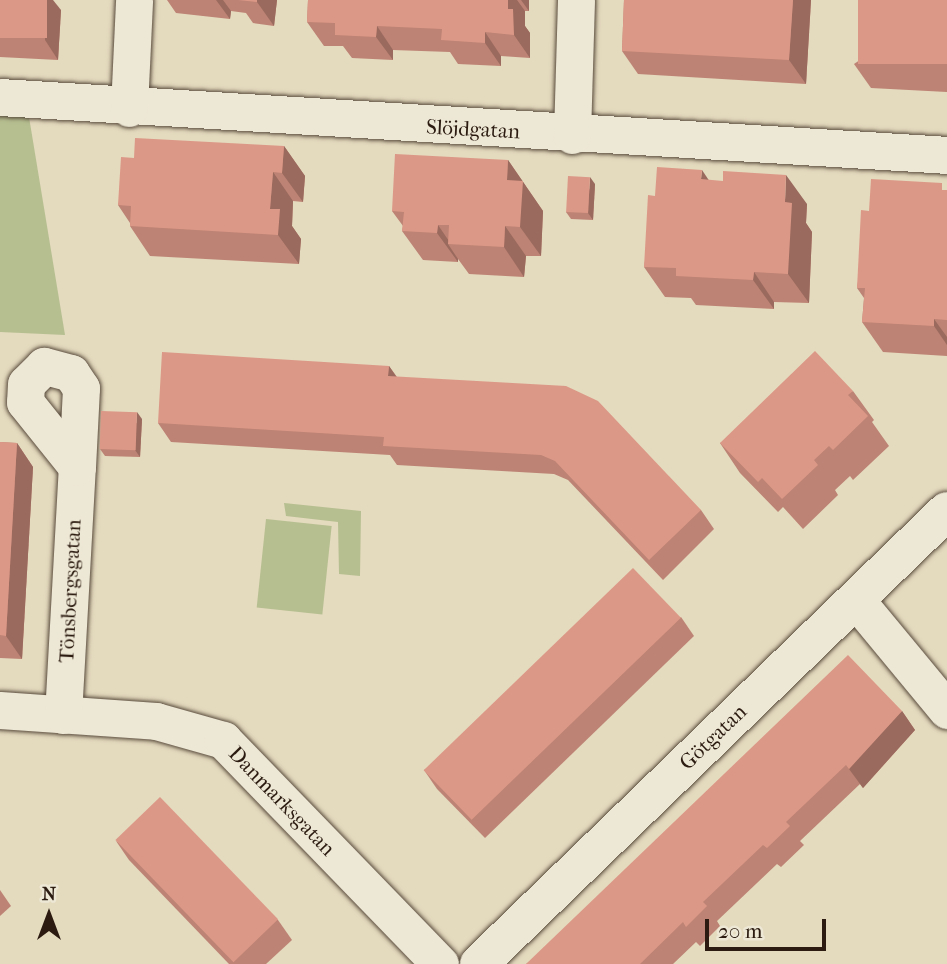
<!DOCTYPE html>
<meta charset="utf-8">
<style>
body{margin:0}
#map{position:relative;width:947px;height:964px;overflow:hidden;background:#e4dabe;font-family:"IM FELL French Canon",serif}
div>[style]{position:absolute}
.green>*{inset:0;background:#b6bf90;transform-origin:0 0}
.roads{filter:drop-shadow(0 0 2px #594b3c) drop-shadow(0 0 2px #594b3c)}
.street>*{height:37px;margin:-18.5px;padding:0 18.5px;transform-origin:18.5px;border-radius:18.5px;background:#ede7d5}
.secondary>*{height:38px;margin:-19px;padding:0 19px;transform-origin:19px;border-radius:19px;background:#ede7d5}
.wall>*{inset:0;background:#bd8374}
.shaded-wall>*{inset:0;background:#9a6a5e}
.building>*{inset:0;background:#dc9887;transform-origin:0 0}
span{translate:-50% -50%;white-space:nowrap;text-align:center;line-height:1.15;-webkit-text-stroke:6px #ede7d5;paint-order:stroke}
.street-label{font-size:21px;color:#2b1b10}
.north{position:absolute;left:14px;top:880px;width:70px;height:70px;-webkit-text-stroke:5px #ede7d5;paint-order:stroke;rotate:0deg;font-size:19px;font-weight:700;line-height:28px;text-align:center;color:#2b1b10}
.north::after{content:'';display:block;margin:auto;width:24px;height:32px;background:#2b1b10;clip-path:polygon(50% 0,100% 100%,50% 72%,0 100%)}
.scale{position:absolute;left:705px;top:919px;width:121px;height:32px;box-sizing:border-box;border:4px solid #2b1b10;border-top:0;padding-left:9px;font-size:21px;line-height:24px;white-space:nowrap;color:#2b1b10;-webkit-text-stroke:5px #ede7d5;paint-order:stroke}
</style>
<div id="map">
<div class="green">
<div style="clip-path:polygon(0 115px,29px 117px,65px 335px,0 332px)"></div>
<div style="clip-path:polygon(284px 503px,361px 511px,360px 576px,339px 574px,338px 522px,286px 516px)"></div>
<div style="left:266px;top:519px;width:66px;height:89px;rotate:6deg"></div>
</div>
<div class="roads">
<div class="street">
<div style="left:0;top:97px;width:949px;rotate:3.5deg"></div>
<div style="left:129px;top:108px;width:108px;rotate:-87.3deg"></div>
<div style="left:572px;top:135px;width:135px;rotate:-88.3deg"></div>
<div style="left:856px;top:600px;width:143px;rotate:50.4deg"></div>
<div style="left:0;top:710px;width:156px;rotate:4deg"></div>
<div style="left:156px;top:721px;width:70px;rotate:15.8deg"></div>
<div style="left:223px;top:740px;width:312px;rotate:45.9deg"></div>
<div style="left:63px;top:715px;width:248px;rotate:-86.8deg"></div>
<div style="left:77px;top:467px;width:79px;rotate:-87.1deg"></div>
<div style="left:81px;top:388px;width:18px;rotate:-124deg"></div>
<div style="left:71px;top:373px;width:28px;rotate:-165deg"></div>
<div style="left:44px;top:366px;width:25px;rotate:135deg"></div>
<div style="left:26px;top:384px;width:18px;rotate:93deg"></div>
<div style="left:25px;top:402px;width:83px;rotate:51.3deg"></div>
</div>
<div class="secondary">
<div style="left:479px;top:964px;width:651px;rotate:-44.07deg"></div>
</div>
</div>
<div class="wall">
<div style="clip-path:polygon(0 0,61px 10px,58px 60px,0 57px)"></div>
<div style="clip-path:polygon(167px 0,277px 0,274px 26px,253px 23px,246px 13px,231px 11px,230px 19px,176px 13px)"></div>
<div style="clip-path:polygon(308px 0,529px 0,529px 11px,525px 11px,525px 26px,530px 33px,530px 58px,501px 56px,501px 66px,458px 64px,450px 52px,393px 50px,393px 60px,352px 58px,343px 46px,324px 46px,307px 22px)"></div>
<div style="clip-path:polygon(624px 0,811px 0,806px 84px,638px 74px,622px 51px)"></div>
<div style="clip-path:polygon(947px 0,947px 92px,871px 88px,854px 64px)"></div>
<div style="clip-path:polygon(284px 146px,305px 176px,303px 202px,293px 201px,292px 226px,301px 239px,299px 264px,150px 256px,130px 226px,130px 223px,118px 205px,134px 158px)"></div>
<div style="clip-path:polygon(508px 160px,543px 211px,541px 256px,526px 256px,524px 277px,469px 274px,458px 259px,458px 262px,423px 260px,402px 231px,403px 226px,392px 211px)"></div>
<div style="clip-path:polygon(709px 180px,807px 204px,806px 223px,812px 232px,809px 303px,774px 302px,774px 309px,696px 305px,691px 298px,665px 297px,644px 267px,655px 196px)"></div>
<div style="clip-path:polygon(595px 184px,593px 220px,571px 219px,566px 212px)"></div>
<div style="clip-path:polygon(947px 190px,947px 356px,883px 352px,862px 322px,864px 298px,857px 288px,869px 211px)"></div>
<div style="clip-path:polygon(389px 366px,397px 377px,701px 510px,714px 529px,663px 580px,568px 480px,554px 474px,397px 465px,390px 455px,171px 442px,158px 423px)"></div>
<div style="clip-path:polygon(853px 391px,874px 420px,872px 422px,889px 446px,853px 480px,850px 476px,835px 490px,838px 495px,803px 529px,783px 507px,778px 512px,740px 473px,720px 443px)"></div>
<div style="clip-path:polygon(142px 419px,140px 457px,105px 456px,100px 449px)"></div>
<div style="clip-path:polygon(0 442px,17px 443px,33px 467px,22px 659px,0 658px)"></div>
<div style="clip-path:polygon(681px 617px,694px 636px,485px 838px,437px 789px,424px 770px)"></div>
<div style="clip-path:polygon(902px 711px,915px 730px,863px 788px,860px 784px,800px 841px,804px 845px,781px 867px,777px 864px,717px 921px,720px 926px,700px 946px,696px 942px,673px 964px,526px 964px)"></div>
<div style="clip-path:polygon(116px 841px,278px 920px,292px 940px,266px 964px,229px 964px,129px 860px)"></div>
<div style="clip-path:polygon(0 890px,11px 906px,0 916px)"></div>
</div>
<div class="shaded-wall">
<div style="clip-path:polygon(45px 0,53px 0,61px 10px,58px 60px,45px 40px)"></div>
<div style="clip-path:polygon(216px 0,223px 0,231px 11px,230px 19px)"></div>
<div style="clip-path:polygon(257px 0,277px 0,274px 26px,257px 2px)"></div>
<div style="clip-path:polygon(508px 0,517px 0,525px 11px,525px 26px,530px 33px,530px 58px,514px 35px,508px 9px)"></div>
<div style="clip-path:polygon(521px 0,529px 0,529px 11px)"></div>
<div style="clip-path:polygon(793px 0,811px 0,806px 84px,789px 60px)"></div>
<div style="clip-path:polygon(377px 26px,393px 50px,393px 60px,376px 37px)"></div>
<div style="clip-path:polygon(485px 32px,501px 56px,501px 66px,485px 43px)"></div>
<div style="clip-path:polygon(284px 146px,305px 176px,303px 202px,282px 173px)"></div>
<div style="clip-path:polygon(508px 160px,543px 211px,541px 256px,520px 227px,507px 180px)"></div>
<div style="clip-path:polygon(702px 170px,722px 200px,701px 179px)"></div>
<div style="clip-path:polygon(273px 172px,293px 201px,292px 226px,301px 239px,299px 264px,278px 235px,270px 209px)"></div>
<div style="clip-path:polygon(786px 175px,807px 204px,806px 223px,812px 232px,809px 303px,788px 274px,785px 202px)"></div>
<div style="clip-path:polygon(590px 177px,595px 184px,593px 220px,588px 213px)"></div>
<div style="clip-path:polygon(438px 225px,451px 244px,448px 244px,458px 259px,458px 262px,437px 233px)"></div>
<div style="clip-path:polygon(505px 226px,526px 256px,524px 277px,504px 247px)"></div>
<div style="clip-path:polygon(754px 272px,774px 302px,774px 309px,753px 280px)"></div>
<div style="clip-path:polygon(934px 319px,947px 337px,947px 345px,934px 326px)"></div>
<div style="clip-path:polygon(389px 366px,402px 385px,388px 376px)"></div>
<div style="clip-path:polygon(137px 412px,142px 419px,140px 457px,135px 450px)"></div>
<div style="clip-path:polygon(17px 443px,33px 467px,22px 659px,6px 636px)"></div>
<div style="clip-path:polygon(902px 711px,915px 730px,863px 788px,849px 769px)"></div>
</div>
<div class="building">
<div style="left:0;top:0;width:47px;height:38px"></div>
<div style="clip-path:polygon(238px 0,257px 0,257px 2px)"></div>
<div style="clip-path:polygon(308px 0,508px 0,508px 9px,513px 9px,514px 35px,485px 32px,485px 43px,441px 40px,442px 29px,377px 26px,376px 37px,335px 35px,335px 23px,307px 22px)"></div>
<div style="clip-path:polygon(624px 0,793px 0,789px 60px,622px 51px)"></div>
<div style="left:858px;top:0;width:89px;height:64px"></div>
<div style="clip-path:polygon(135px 138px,284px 146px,282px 173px,273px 172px,270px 209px,280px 209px,278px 235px,130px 226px,131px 206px,118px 205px,121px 157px,134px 158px)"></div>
<div style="clip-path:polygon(395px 154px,508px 160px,507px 180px,523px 181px,520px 227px,505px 226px,504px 247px,448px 244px,449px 225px,438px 225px,437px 233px,402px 231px,404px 212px,392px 211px)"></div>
<div style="clip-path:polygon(657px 167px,702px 170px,701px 179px,723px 181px,723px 171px,786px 175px,785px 202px,792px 203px,788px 274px,754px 272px,753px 280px,676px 276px,676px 268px,644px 267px,648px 195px,655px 196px)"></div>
<div style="left:568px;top:176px;width:22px;height:36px;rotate:3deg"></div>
<div style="clip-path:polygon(871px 179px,942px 183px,942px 190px,947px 190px,947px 320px,934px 319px,934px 326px,862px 322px,865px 288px,857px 288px,861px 210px,869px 211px)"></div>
<div style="clip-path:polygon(815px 351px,853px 391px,848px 395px,868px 416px,833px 450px,829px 446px,814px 460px,818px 465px,782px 499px,762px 478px,758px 482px,720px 443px)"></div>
<div style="clip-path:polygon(162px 352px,389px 366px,388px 376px,566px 386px,598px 401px,701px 510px,649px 560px,555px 461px,541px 455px,383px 446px,384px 437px,158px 423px)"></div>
<div style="left:101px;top:411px;width:36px;height:38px;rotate:2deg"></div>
<div style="clip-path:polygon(0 442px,17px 443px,6px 636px,0 635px)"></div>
<div style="left:633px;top:568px;width:69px;height:291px;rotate:46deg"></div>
<div style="clip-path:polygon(848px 655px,902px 711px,849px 769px,846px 765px,786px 822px,790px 826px,767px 848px,763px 845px,703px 902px,707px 906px,686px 927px,683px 922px,640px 964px,526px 964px)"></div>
<div style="left:160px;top:797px;width:170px;height:62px;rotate:46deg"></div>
</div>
<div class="street-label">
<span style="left:473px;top:129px;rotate:3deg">Slöjdgatan</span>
<span style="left:70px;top:591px;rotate:-87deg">Tönsbergsgatan</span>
<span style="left:713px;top:737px;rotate:-44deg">Götgatan</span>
<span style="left:282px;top:801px;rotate:46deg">Danmarksgatan</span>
</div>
<div class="north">N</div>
<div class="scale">20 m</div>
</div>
